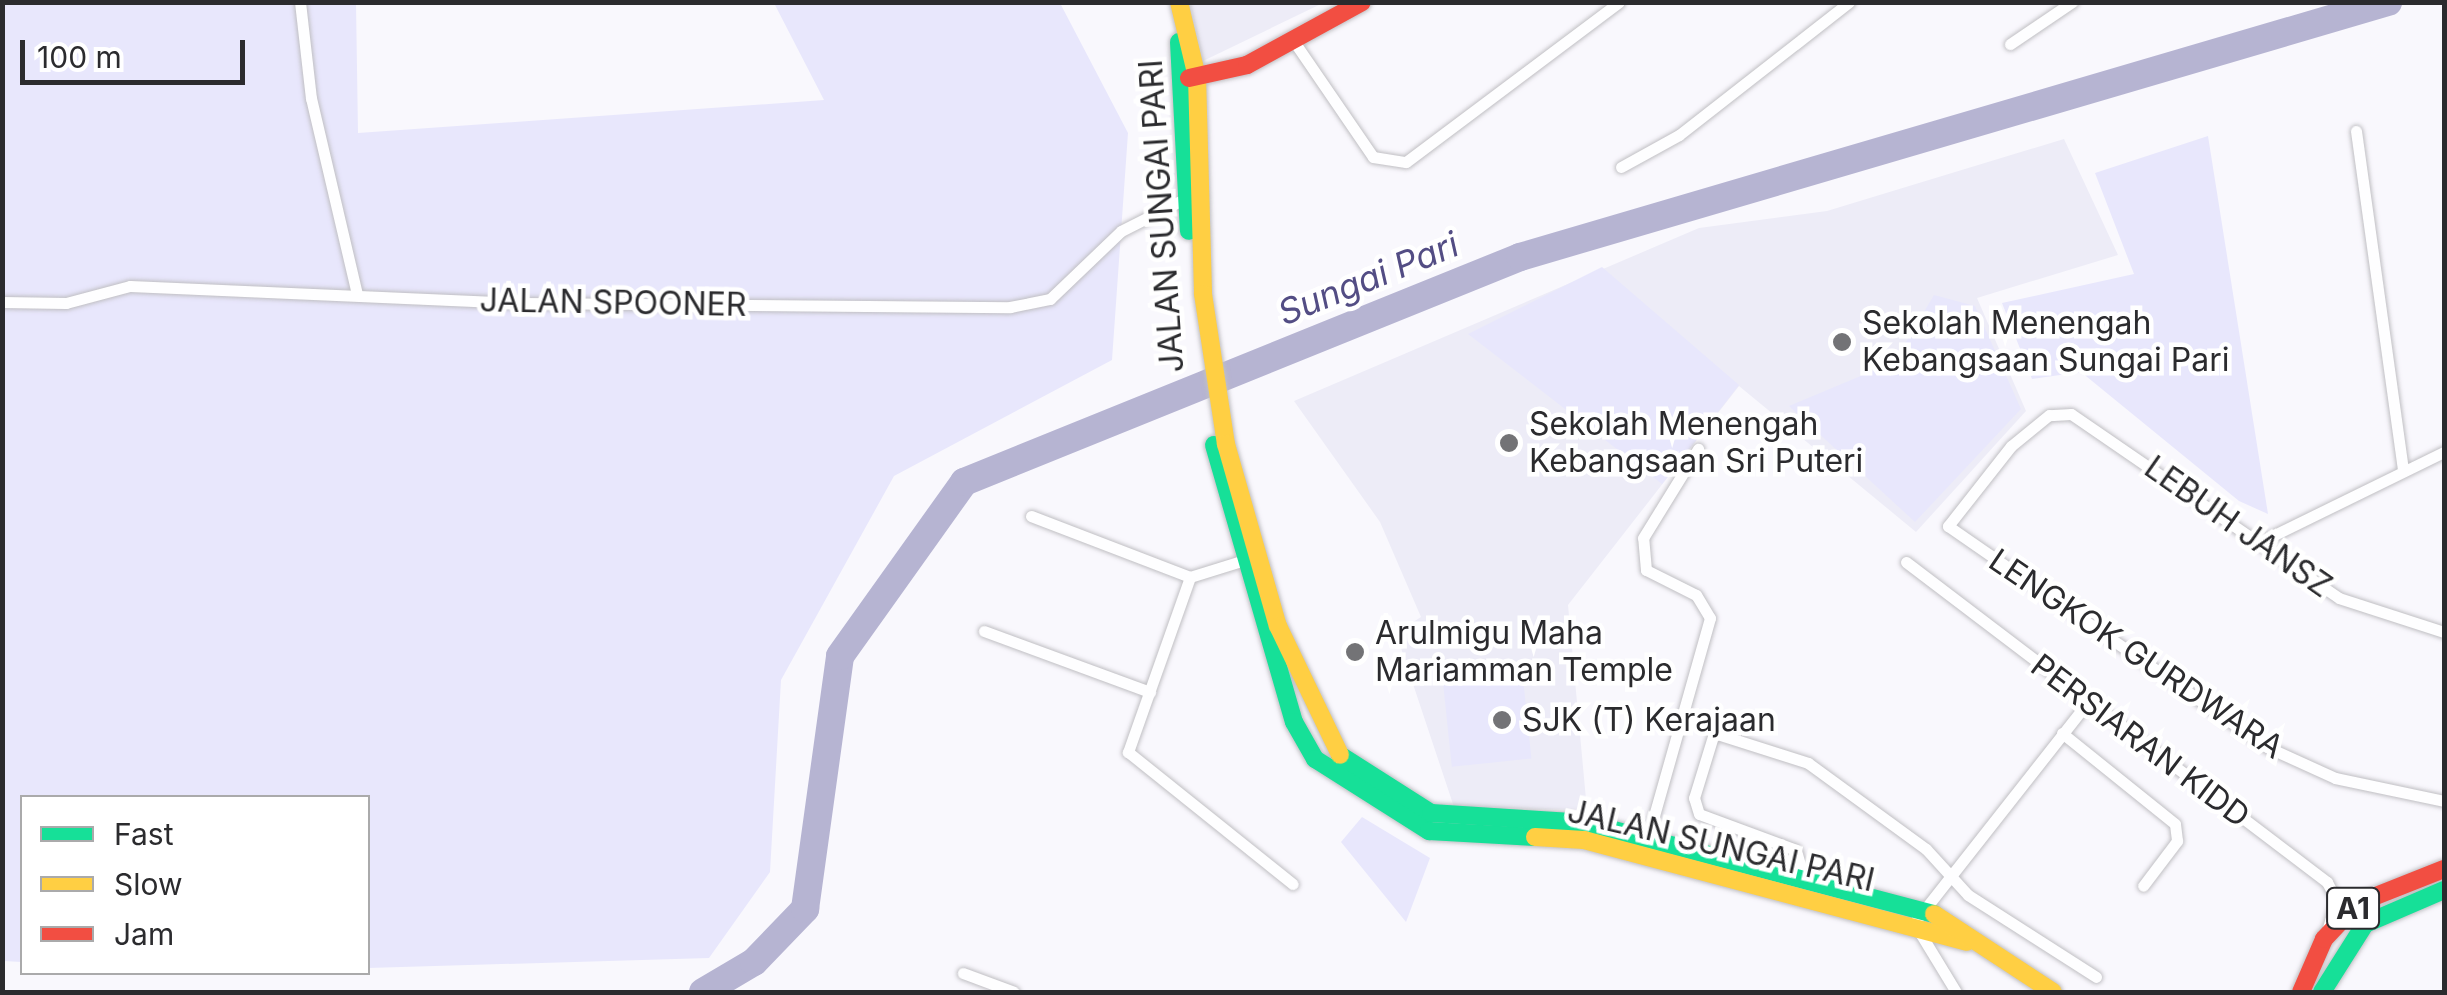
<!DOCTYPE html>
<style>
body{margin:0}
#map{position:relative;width:2447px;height:995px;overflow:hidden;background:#f9f8fd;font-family:Inter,sans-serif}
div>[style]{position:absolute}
.built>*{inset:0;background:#edecf7}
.green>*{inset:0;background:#e8e7fc;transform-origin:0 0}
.river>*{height:28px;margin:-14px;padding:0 14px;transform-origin:14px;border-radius:14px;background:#b6b4d2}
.roads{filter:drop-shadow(0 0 2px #c0bfc3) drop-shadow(0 0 2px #c0bfc3)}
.street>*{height:11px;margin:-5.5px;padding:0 5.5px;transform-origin:5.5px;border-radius:5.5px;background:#fefeff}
.fast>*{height:18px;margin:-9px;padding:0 9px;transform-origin:9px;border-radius:9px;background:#16e098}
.slow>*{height:18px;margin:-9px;padding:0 9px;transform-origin:9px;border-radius:9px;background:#ffcf43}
.jam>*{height:18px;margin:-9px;padding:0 9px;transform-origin:9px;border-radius:9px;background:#f24e42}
.dots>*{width:28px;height:28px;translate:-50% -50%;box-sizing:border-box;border:5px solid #fff;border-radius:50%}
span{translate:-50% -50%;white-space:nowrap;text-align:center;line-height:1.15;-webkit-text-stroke:9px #fff;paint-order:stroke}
.shield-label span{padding:2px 8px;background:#fff;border:2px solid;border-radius:8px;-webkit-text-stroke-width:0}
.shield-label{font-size:30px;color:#2b2b2e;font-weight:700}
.street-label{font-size:32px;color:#2b2b2e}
.poi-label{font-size:32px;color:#2b2b2e}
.left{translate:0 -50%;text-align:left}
.water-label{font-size:35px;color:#534d84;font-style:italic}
.frame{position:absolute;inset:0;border:5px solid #2b2b2e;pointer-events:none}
.legend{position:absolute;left:20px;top:795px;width:350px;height:180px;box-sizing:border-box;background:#fff;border:2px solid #aaaaab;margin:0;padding:12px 18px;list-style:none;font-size:30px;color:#2b2b2e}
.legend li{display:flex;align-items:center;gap:20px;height:50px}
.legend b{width:50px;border:2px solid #aaaaab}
.scale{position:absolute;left:20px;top:40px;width:225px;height:45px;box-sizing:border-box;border:5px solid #2b2b2e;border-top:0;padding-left:12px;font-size:30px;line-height:35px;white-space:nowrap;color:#2b2b2e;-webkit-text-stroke:8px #fff;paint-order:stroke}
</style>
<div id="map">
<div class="built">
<div style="clip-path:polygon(1190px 2px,1323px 2px,1323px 3px,1203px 61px)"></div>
<div style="clip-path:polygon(2064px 139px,2118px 255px,1977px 298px,2026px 411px,1916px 532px,1739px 386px,1568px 605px,1587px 810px,1454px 807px,1396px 633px,1421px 617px,1380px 522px,1294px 401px,1699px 228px,1827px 211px)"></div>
</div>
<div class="green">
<div style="clip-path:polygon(3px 3px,356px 3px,358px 133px,824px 100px,774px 3px,1060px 3px,1128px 133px,1112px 360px,894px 476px,781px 680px,770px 872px,709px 958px,368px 968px,368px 798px,22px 798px,22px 962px,3px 961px)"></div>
<div style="clip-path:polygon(2208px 136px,2268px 514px,2239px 501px,2081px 372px,2032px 379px,2002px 303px,2134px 274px,2095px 173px)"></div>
<div style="clip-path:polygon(1602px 267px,1739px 385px,1662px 484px,1468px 334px)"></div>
<div style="clip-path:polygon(1934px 295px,1975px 306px,2021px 409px,1915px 522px,1789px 406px,1894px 362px)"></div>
<div style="left:1522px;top:669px;width:90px;height:80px;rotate:84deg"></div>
<div style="clip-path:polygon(1362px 817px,1430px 858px,1406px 922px,1341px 842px)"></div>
</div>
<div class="river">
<div style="left:703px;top:992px;width:59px;rotate:-30.5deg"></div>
<div style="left:754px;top:962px;width:74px;rotate:-46.1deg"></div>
<div style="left:805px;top:909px;width:255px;rotate:-82.1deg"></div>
<div style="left:840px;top:656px;width:214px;rotate:-54.5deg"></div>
<div style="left:964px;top:482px;width:600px;rotate:-22.03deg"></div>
<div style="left:1520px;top:257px;width:905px;rotate:-16.37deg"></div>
</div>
<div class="roads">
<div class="street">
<div style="left:300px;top:2px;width:97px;rotate:83.5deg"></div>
<div style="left:311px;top:98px;width:201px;rotate:76.8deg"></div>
<div style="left:1295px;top:43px;width:138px;rotate:55.6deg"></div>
<div style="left:1373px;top:157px;width:33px;rotate:9deg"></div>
<div style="left:1406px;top:162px;width:266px;rotate:-36.9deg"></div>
<div style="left:2010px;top:44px;width:75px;rotate:-34.1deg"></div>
<div style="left:2356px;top:131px;width:343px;rotate:82.1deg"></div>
<div style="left:1621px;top:167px;width:66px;rotate:-28.9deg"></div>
<div style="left:1679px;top:135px;width:216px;rotate:-38deg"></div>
<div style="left:2px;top:302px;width:64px;rotate:0.9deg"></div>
<div style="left:66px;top:303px;width:66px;rotate:-14.9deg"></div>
<div style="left:130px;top:286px;width:392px;rotate:2.5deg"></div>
<div style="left:522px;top:303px;width:488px;rotate:0.5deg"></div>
<div style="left:1010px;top:307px;width:41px;rotate:-11.3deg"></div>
<div style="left:1050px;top:299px;width:98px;rotate:-43.8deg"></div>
<div style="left:1121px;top:231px;width:75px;rotate:-26.9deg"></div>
<div style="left:1031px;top:516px;width:170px;rotate:21deg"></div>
<div style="left:2260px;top:542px;width:205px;rotate:-26.1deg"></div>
<div style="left:1251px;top:558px;width:64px;rotate:162.7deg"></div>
<div style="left:1190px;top:577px;width:186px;rotate:109.5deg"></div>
<div style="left:1128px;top:752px;width:211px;rotate:38.7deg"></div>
<div style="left:1906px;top:562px;width:529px;rotate:37.24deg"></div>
<div style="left:2327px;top:882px;width:20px;rotate:63deg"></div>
<div style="left:2336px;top:900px;width:32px;rotate:106deg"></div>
<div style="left:984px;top:631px;width:177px;rotate:20.2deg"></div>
<div style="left:2444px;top:632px;width:110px;rotate:-162.1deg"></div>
<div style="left:2339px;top:598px;width:325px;rotate:-145.5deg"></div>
<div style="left:2071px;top:414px;width:22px;rotate:177deg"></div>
<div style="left:2049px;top:415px;width:49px;rotate:140.8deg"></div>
<div style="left:2011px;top:446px;width:102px;rotate:128.2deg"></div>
<div style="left:1948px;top:526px;width:388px;rotate:34.7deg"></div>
<div style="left:2267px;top:747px;width:75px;rotate:24.5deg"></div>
<div style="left:2335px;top:778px;width:111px;rotate:11.9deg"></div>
<div style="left:2062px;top:733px;width:145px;rotate:38.8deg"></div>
<div style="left:2175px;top:824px;width:17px;rotate:83deg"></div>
<div style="left:2177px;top:841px;width:56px;rotate:127.1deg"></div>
<div style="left:1646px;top:844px;width:235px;rotate:-74.2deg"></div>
<div style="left:1710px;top:618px;width:27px;rotate:-121deg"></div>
<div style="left:1696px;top:595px;width:56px;rotate:-153.4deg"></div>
<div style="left:1646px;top:570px;width:32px;rotate:-95deg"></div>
<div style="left:1643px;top:538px;width:105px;rotate:-58.3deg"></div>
<div style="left:1803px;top:875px;width:26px;rotate:-106deg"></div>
<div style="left:1796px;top:850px;width:103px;rotate:-159.6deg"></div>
<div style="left:1699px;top:814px;width:17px;rotate:-107deg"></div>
<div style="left:1694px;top:798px;width:68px;rotate:-72.9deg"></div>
<div style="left:1714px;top:733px;width:99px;rotate:17.7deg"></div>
<div style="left:1808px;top:763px;width:146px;rotate:36.1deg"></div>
<div style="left:1926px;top:849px;width:62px;rotate:47.6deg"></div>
<div style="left:1968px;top:895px;width:152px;rotate:32.6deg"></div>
<div style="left:963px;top:973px;width:54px;rotate:20.4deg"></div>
<div style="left:1956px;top:992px;width:81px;rotate:-121.3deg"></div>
<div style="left:1914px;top:923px;width:281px;rotate:-51.8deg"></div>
</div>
<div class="fast">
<div style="left:1179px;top:42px;width:189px;rotate:87deg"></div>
<div style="left:1214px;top:445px;width:288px;rotate:73.9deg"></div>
<div style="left:1294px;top:722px;width:43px;rotate:60.4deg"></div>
<div style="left:1315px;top:759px;width:135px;rotate:32.3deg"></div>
<div style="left:1429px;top:831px;width:106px;rotate:3.2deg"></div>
<div style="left:1340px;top:755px;width:108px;rotate:32.5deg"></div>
<div style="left:1431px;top:813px;width:156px;rotate:3.7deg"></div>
<div style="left:1587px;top:823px;width:359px;rotate:14.7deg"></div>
<div style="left:2322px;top:992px;width:80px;rotate:-57.7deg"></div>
<div style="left:2365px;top:924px;width:86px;rotate:-23.3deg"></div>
</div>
<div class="slow">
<div style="left:1179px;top:2px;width:77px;rotate:76.5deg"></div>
<div style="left:1197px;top:77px;width:217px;rotate:88.4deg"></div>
<div style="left:1203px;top:294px;width:152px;rotate:81.3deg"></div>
<div style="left:1226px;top:444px;width:189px;rotate:74.1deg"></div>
<div style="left:1278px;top:626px;width:143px;rotate:64.3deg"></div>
<div style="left:1535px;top:837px;width:49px;rotate:3.5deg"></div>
<div style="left:1584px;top:840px;width:396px;rotate:14.9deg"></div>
<div style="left:1934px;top:914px;width:142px;rotate:33.2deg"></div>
</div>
<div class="jam">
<div style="left:1189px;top:78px;width:59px;rotate:-12.6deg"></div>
<div style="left:1247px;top:65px;width:131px;rotate:-28.7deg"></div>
<div style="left:2301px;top:992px;width:58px;rotate:-66.5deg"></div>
<div style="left:2324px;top:939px;width:50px;rotate:-46.6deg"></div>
<div style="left:2358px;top:903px;width:92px;rotate:-21.6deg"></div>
</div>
</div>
<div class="dots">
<div style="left:1842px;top:342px;background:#737376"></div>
<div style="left:1509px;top:443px;background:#737376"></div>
<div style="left:1355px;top:652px;background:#737376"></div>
<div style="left:1502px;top:720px;background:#737376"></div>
</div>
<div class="shield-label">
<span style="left:2353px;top:908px">A1</span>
</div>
<div class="street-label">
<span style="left:1162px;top:216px;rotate:-94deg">JALAN SUNGAI PARI</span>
<span style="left:613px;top:303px;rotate:1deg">JALAN SPOONER</span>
<span style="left:2238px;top:527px;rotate:35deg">LEBUH JANSZ</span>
<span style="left:2136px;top:654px;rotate:34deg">LENGKOK GURDWARA</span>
<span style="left:2140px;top:741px;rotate:37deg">PERSIARAN KIDD</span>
<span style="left:1721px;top:846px;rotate:13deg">JALAN SUNGAI PARI</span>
</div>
<div class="poi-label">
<span class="left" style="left:1862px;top:342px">Sekolah Menengah<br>Kebangsaan Sungai Pari</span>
<span class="left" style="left:1529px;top:443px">Sekolah Menengah<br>Kebangsaan Sri Puteri</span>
<span class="left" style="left:1375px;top:652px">Arulmigu Maha<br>Mariamman Temple</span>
<span class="left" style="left:1522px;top:720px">SJK (T) Kerajaan</span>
</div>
<div class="water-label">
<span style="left:1368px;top:278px;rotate:-22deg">Sungai Pari</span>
</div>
<div class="frame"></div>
<ul class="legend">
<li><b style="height:12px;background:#16e098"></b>Fast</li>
<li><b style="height:12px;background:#ffcf43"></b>Slow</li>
<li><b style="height:12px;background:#f24e42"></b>Jam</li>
</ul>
<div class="scale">100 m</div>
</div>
